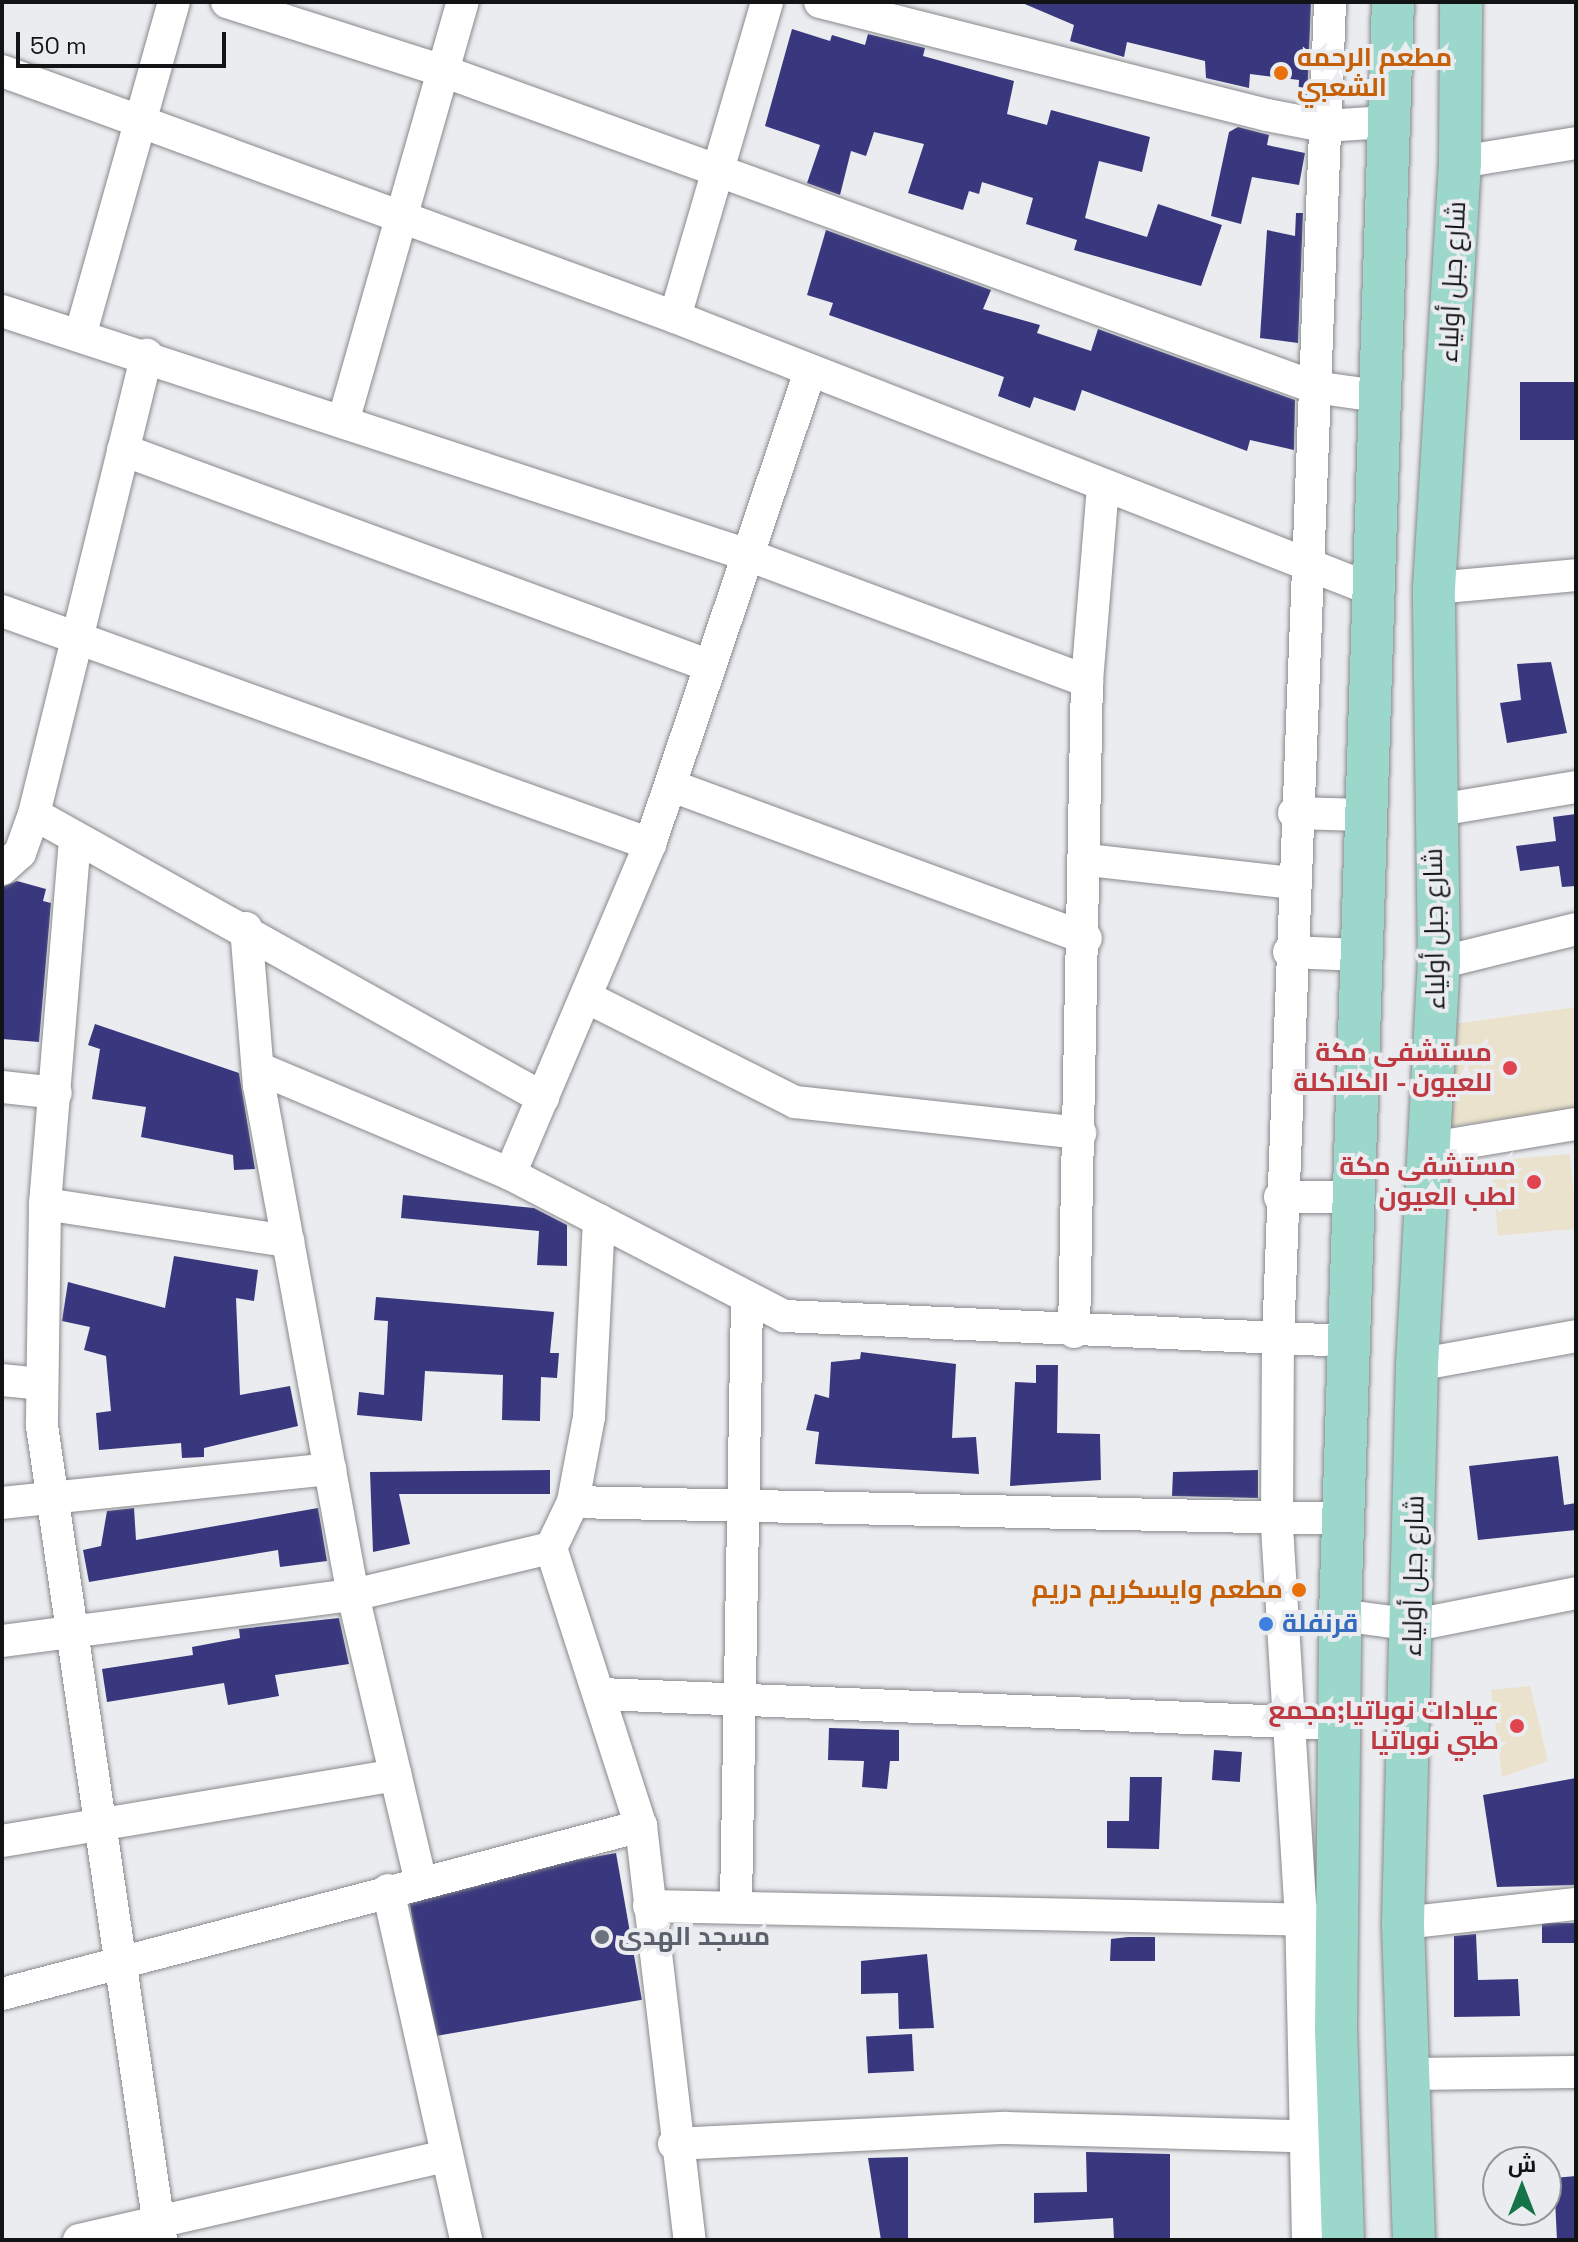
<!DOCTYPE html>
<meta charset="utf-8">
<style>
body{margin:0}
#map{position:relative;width:1578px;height:2242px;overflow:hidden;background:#eaecef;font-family:"Space Grotesk",Cairo,sans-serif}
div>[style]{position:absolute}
.medical>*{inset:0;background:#eae2cc;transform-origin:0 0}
.building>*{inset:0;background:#39387e;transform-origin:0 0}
.roads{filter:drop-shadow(0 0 2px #88898c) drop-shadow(0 0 2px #88898c)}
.minor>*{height:32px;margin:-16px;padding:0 16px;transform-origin:16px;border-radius:16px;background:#fff}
.major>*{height:42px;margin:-21px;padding:0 21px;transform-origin:21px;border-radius:21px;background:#9cd7cb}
.dots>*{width:22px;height:22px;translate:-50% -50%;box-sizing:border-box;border:4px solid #eaecef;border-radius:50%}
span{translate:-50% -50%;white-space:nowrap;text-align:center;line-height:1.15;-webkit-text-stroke:8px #eaecef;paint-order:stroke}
.food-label{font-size:26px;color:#c56008;font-weight:700}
.left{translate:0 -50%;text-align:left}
.right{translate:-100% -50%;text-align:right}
.street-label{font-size:26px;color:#121314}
.health-label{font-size:26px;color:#be3a42;font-weight:700}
.shop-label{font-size:26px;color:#366cbe;font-weight:700}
.worship-label{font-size:26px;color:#5b616d;font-weight:700}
.frame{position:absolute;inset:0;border:4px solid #121314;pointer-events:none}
.north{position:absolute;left:1482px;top:2146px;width:80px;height:80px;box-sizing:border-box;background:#eaecef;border:2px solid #949597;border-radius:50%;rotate:0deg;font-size:22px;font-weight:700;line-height:32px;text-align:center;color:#121314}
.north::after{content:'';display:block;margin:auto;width:28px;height:36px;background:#157348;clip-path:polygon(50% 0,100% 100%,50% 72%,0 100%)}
.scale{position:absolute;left:16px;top:32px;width:210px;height:36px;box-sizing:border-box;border:4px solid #121314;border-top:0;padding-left:10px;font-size:24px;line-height:28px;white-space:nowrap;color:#121314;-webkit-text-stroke:6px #eaecef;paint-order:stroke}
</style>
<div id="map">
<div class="medical">
<div style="clip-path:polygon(1576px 1007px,1576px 1110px,1441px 1127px,1446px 1025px)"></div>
<div style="left:1570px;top:1154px;width:75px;height:79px;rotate:85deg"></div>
<div style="clip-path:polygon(1530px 1686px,1548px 1761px,1502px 1777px,1491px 1690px)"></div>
</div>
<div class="building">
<div style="clip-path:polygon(1020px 2px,1311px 2px,1307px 102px,1298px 100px,1299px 80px,1250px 74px,1249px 88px,1206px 78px,1205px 61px,1127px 42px,1124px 57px,1070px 41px,1074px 25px)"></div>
<div style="clip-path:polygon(792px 29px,830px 41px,832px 35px,865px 45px,868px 34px,925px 48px,923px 56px,1014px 81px,1007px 114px,1047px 125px,1051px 110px,1150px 137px,1142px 172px,1099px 161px,1085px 218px,1147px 237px,1158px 204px,1222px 225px,1201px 286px,1074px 250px,1077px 240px,1026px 224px,1033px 198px,982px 182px,979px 194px,969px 191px,963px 210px,908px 193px,924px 144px,874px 132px,866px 156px,851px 151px,840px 195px,807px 183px,820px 145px,765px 126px)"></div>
<div style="clip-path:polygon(1238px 127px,1269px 135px,1267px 145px,1305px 153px,1299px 185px,1252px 177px,1241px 224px,1211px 216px,1229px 132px)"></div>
<div style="clip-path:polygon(1296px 213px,1303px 213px,1298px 343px,1260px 338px,1267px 230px,1295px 236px)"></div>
<div style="clip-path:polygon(826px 230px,991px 290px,983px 309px,1040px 325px,1037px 333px,1091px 351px,1098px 329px,1295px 400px,1294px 450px,1250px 440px,1247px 451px,1082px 390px,1075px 411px,1034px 397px,1030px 408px,998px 396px,1004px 377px,829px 315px,833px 303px,807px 295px)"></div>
<div style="left:1576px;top:382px;width:58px;height:56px;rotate:90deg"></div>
<div style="clip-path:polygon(1551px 662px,1567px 733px,1507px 743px,1500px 703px,1521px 700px,1517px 664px)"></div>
<div style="clip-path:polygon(1576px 814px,1576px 886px,1562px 887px,1559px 866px,1520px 871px,1516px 846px,1556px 841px,1553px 817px)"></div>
<div style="clip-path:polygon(17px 881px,46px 889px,43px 901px,51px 903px,39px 1042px,2px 1039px,2px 887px)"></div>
<div style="clip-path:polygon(95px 1024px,239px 1073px,255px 1169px,234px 1170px,233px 1155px,141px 1137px,146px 1107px,92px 1099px,100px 1049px,88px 1045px)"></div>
<div style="clip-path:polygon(403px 1195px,534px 1208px,567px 1225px,567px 1266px,537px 1265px,539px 1231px,401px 1218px)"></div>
<div style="clip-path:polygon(174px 1256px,258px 1270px,254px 1301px,236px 1298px,240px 1395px,290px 1386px,298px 1426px,204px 1448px,204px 1457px,182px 1458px,181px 1443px,99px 1450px,96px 1413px,111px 1411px,106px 1356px,84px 1350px,90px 1327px,62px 1321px,68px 1282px,165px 1308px)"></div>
<div style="clip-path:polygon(376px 1297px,554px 1312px,550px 1353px,559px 1353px,557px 1378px,541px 1377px,540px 1421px,502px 1420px,503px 1375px,425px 1371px,422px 1421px,357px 1415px,359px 1392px,384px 1395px,388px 1321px,374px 1320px)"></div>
<div style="clip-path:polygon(861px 1352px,956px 1364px,952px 1438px,976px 1437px,979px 1474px,815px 1464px,819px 1432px,806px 1430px,815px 1394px,829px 1398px,831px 1362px,860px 1359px)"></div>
<div style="clip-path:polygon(1036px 1365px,1058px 1365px,1057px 1433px,1100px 1434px,1101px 1480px,1010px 1486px,1015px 1382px,1036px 1383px)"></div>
<div style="clip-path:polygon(1558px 1456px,1564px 1505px,1576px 1503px,1576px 1530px,1478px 1540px,1469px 1466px)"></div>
<div style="clip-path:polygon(550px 1470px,550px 1494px,399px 1494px,410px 1544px,373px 1552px,370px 1472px)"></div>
<div style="clip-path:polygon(1258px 1470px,1258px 1498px,1172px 1496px,1173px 1472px)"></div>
<div style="clip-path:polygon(134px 1508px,136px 1540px,318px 1508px,327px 1561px,280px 1567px,278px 1550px,89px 1582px,83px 1550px,101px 1546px,107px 1511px)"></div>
<div style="clip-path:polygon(339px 1618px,349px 1664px,275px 1675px,279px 1696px,228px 1705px,224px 1683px,107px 1702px,102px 1669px,193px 1655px,192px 1647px,240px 1638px,239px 1629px)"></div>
<div style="clip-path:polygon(829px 1728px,899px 1730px,899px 1761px,890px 1761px,887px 1789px,862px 1787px,864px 1761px,828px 1760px)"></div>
<div style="left:1214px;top:1750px;width:28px;height:30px;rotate:4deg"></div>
<div style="clip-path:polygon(1130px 1777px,1162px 1777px,1159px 1849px,1107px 1848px,1107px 1821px,1129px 1821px)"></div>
<div style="clip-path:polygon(1576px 1778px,1576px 1885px,1497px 1887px,1483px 1795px)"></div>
<div style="left:616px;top:1853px;width:149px;height:212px;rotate:80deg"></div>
<div style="left:1576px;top:1923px;width:20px;height:34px;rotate:90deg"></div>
<div style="clip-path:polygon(1476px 1934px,1478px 1980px,1518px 1979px,1520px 2016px,1454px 2017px,1454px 1936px)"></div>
<div style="clip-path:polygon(1128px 1937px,1155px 1937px,1155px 1961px,1110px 1961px,1111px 1939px)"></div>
<div style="clip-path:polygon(927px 1954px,934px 2028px,899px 2029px,898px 1993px,861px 1994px,861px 1961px)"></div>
<div style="left:912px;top:2034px;width:37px;height:46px;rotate:87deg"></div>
<div style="clip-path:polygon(1086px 2152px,1170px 2154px,1170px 2240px,1114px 2240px,1113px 2218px,1034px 2223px,1034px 2193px,1087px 2192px)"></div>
<div style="clip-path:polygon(908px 2157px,908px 2240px,881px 2240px,868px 2158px)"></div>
<div style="clip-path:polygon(1576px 2176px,1576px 2240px,1557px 2240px,1554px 2178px)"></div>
</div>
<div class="roads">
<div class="minor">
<div style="left:227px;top:2px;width:227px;rotate:17.7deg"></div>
<div style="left:443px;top:71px;width:927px;rotate:19.94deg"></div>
<div style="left:1314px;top:387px;width:65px;rotate:8deg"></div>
<div style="left:820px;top:2px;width:461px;rotate:14.2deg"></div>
<div style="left:1267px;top:115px;width:58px;rotate:10.9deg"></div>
<div style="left:1324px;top:126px;width:63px;rotate:-3.6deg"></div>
<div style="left:2px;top:71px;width:717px;rotate:20.08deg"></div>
<div style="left:675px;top:317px;width:749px;rotate:21.36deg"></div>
<div style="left:1460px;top:162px;width:118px;rotate:-9.3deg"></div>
<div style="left:2px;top:311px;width:785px;rotate:18.11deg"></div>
<div style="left:748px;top:555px;width:362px;rotate:20.4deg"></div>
<div style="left:675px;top:317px;width:328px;rotate:-73.7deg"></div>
<div style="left:80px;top:336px;width:347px;rotate:-74.3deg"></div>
<div style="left:343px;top:422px;width:437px;rotate:-74.1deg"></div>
<div style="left:123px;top:450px;width:625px;rotate:20.2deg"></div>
<div style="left:1434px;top:588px;width:143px;rotate:-5.2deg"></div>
<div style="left:2px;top:611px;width:689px;rotate:19.78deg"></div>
<div style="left:672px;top:786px;width:441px;rotate:20.2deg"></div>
<div style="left:1433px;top:811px;width:145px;rotate:-9.5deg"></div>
<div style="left:1294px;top:813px;width:69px;rotate:1.7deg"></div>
<div style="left:34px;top:814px;width:583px;rotate:29.16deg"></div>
<div style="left:75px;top:839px;width:366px;rotate:94.7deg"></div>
<div style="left:45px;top:1204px;width:222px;rotate:90.8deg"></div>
<div style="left:42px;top:1426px;width:823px;rotate:81.68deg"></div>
<div style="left:1087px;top:860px;width:205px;rotate:6.4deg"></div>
<div style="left:2px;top:869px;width:24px;rotate:-42deg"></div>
<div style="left:20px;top:853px;width:41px;rotate:-70.3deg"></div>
<div style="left:34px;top:814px;width:473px;rotate:-76.2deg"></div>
<div style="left:246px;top:928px;width:158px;rotate:85.3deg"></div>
<div style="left:259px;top:1085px;width:159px;rotate:79.5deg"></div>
<div style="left:288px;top:1241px;width:360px;rotate:79.6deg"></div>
<div style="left:353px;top:1595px;width:295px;rotate:76.7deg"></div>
<div style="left:1289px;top:952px;width:72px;rotate:2.4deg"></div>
<div style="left:1439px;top:963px;width:141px;rotate:-13.9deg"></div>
<div style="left:586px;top:997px;width:234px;rotate:26.7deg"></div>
<div style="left:795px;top:1102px;width:287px;rotate:6.2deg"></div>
<div style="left:258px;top:1068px;width:273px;rotate:22.8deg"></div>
<div style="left:510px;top:1174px;width:309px;rotate:27.4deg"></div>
<div style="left:784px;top:1316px;width:565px;rotate:2.54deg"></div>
<div style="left:2px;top:1087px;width:54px;rotate:6.3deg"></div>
<div style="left:1432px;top:1148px;width:146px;rotate:-9.5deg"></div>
<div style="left:510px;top:1174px;width:358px;rotate:-67deg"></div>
<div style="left:650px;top:844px;width:499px;rotate:-71.3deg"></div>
<div style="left:1280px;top:1197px;width:74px"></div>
<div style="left:45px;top:1204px;width:246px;rotate:8.7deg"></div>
<div style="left:599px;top:1220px;width:197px;rotate:92.9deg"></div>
<div style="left:589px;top:1417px;width:86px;rotate:100.7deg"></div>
<div style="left:573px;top:1502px;width:51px;rotate:115.6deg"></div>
<div style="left:551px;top:1548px;width:292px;rotate:72.1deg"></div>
<div style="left:641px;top:1826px;width:417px;rotate:83.3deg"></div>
<div style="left:1074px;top:1332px;width:651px;rotate:-88.86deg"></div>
<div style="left:1087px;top:681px;width:196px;rotate:-85.3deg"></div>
<div style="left:1417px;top:1365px;width:162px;rotate:-10.3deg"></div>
<div style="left:2px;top:1380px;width:40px;rotate:5.7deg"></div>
<div style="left:573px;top:1502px;width:770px;rotate:1.26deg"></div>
<div style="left:2px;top:1503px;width:330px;rotate:-5.9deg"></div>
<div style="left:1340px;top:1615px;width:76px;rotate:7.6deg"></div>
<div style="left:1415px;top:1625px;width:164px;rotate:-11.2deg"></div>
<div style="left:2px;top:1641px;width:354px;rotate:-7.5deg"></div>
<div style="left:353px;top:1595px;width:204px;rotate:-13.4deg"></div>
<div style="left:601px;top:1694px;width:739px;rotate:2.33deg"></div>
<div style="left:2px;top:1841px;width:399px;rotate:-9.5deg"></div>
<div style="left:388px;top:1890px;width:359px;rotate:77.4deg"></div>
<div style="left:736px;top:1902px;width:601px;rotate:-88.95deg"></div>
<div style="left:649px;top:1906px;width:672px;rotate:1.19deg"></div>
<div style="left:1403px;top:1923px;width:174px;rotate:-6.3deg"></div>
<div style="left:2px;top:1994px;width:661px;rotate:-14.73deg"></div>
<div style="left:1408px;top:2074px;width:168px;rotate:-0.7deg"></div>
<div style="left:674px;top:2144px;width:332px;rotate:-2.8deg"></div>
<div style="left:1006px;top:2128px;width:320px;rotate:1.6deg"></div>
<div style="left:79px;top:2240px;width:377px;rotate:-12.9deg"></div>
<div style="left:1308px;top:2240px;width:321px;rotate:-91.2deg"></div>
<div style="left:1301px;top:1919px;width:398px;rotate:-93.5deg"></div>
<div style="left:1277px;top:1522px;width:183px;rotate:-89.7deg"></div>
<div style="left:1278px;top:1339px;width:1338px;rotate:-87.77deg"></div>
</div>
<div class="major">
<div style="left:1343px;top:2240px;width:213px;rotate:-91.9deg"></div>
<div style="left:1336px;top:2027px;width:412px;rotate:-89.4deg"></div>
<div style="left:1340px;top:1615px;width:1614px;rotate:-88.12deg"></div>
<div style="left:1414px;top:2240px;width:317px;rotate:-92deg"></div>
<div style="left:1403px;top:1923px;width:558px;rotate:-88.56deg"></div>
<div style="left:1417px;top:1365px;width:403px;rotate:-86.9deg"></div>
<div style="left:1439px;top:963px;width:375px;rotate:-90.8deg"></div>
<div style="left:1434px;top:588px;width:427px;rotate:-86.5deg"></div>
<div style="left:1460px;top:162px;width:160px;rotate:-89.6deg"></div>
</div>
</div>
<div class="dots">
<div style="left:1281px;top:73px;background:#e8710a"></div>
<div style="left:1510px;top:1068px;background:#e0444e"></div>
<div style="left:1534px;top:1182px;background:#e0444e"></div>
<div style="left:1299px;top:1590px;background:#e8710a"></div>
<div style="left:1266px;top:1624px;background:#3f7fe0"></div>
<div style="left:1517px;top:1726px;background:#e0444e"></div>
<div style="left:602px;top:1937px;background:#6b7280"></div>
</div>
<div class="food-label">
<span class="left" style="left:1297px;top:73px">مطعم الرحمه<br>الشعبي</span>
<span class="right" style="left:1283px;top:1590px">مطعم وايسكريم دريم</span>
</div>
<div class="street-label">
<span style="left:1453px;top:282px;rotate:-87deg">شارع جبل أولياء</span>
<span style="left:1435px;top:929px;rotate:-91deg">شارع جبل أولياء</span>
<span style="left:1414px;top:1576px;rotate:-89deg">شارع جبل أولياء</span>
</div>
<div class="health-label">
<span class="right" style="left:1492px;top:1068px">مستشفى مكة<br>للعيون - الكلاكلة</span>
<span class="right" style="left:1516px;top:1182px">مستشفى مكة<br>لطب العيون</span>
<span class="right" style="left:1499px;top:1726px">عيادات نوباتيا;مجمع<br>طبي نوباتيا</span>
</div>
<div class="shop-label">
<span class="left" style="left:1282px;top:1624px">قرنفلة</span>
</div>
<div class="worship-label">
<span class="left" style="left:618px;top:1937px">مسجد الهدى</span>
</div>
<div class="frame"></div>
<div class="north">ش</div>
<div class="scale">50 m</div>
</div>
